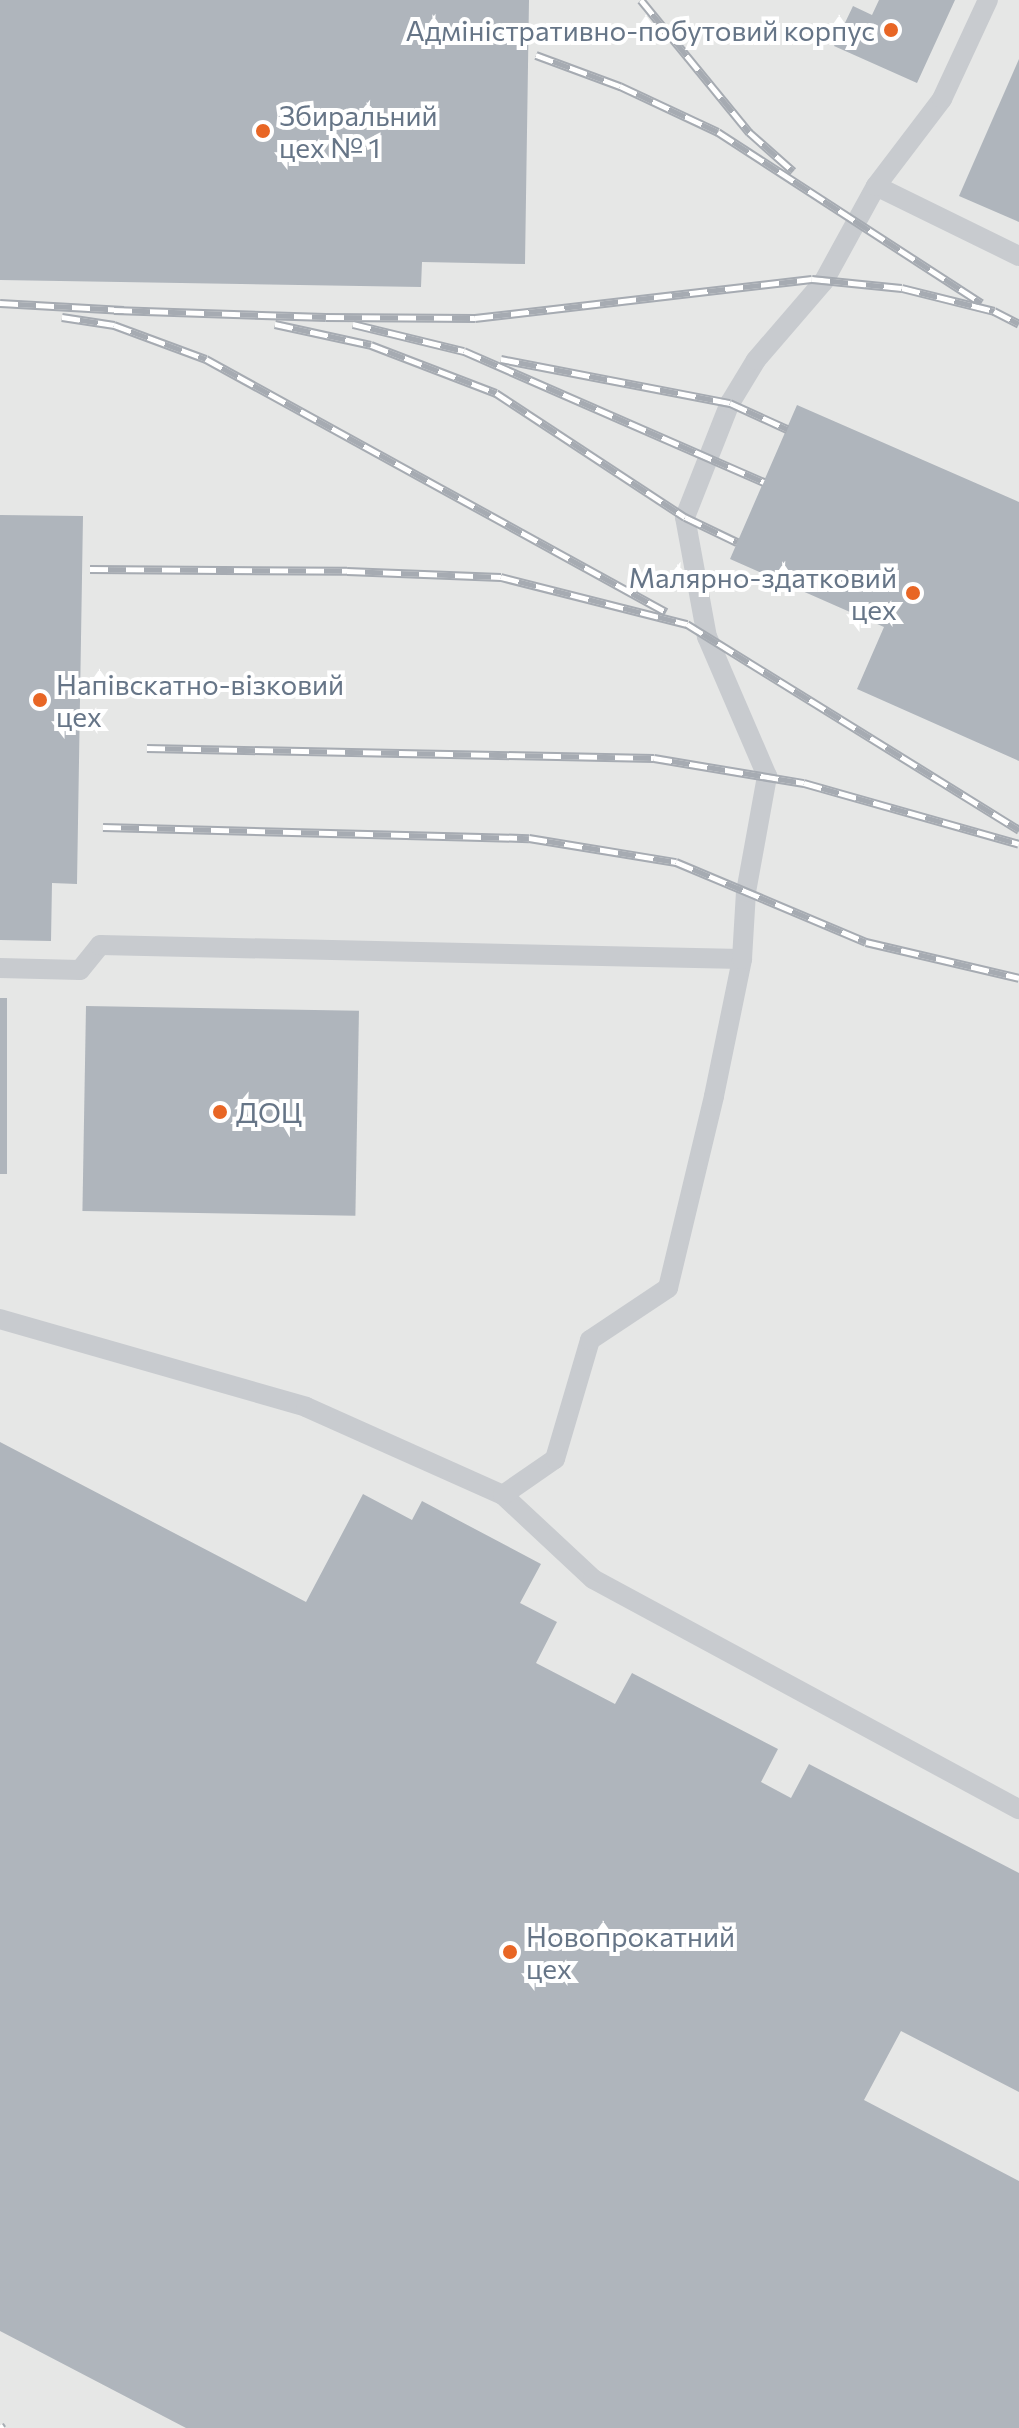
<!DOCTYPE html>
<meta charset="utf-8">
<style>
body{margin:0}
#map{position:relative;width:1019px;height:2428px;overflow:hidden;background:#f8f8f5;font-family:Commissioner,sans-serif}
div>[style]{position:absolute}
.built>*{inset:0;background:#e6e7e6;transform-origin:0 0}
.building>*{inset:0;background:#afb5bc;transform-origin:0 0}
.lane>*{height:20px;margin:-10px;padding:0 10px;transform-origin:10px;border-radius:10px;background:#c8cbcf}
.rail>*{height:9px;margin-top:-4.5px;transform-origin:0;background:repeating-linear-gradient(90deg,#fff 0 18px,#a6abb2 0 36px);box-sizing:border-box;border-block:2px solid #a6abb2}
.dots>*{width:22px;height:22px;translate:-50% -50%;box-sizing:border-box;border:4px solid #fff;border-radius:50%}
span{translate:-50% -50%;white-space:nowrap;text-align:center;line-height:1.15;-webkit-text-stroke:8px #fff;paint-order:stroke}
.poi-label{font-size:28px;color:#667587}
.right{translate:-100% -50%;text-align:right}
.left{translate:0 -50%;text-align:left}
</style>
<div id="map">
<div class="built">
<div style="left:0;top:0;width:1019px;height:2428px"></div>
</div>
<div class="building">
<div style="clip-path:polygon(0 0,529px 0,525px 264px,422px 262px,421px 287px,0 280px)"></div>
<div style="clip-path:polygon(879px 0,955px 0,917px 83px,834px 46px,853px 6px,872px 15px)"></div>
<div style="clip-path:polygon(1019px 59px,1019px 222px,959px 196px)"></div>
<div style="clip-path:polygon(797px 405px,1019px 502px,1019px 761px,857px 689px,884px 627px,730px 559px)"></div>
<div style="clip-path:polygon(0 515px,83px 516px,77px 884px,52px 883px,51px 941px,0 940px)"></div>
<div style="left:0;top:998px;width:7px;height:176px"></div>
<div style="left:86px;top:1006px;width:273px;height:205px;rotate:1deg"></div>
<div style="clip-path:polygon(0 1442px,306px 1602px,363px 1494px,412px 1520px,422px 1501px,541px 1564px,520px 1603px,557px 1622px,536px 1663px,615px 1704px,632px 1673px,778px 1749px,761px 1782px,791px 1798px,809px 1764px,1019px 1873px,1019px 2092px,901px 2031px,864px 2100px,1019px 2181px,1019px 2428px,186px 2428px,0 2331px)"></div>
</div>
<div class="lane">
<div style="left:876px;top:186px;width:159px;rotate:26.1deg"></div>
<div style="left:0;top:968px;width:80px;rotate:1.4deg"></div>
<div style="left:80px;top:970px;width:32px;rotate:-51deg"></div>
<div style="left:100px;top:945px;width:642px;rotate:1.25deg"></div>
<div style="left:0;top:1319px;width:318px;rotate:16deg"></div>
<div style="left:306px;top:1407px;width:216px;rotate:24.1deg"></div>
<div style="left:503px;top:1495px;width:123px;rotate:43deg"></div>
<div style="left:593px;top:1579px;width:484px;rotate:28.4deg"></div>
<div style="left:503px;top:1495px;width:63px;rotate:-34.7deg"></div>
<div style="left:555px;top:1459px;width:124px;rotate:-73.6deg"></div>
<div style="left:590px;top:1340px;width:94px;rotate:-33.7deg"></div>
<div style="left:668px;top:1288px;width:197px;rotate:-76.5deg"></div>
<div style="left:714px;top:1096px;width:140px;rotate:-78.4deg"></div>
<div style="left:742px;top:959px;width:67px;rotate:-86.6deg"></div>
<div style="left:746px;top:892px;width:118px;rotate:-79.7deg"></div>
<div style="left:767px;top:776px;width:151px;rotate:-113.3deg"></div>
<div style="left:707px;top:637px;width:122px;rotate:-100.4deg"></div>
<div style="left:685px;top:517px;width:123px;rotate:-68.5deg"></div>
<div style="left:730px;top:403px;width:50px;rotate:-58.8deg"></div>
<div style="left:756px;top:360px;width:104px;rotate:-49.3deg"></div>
<div style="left:824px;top:281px;width:108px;rotate:-61.3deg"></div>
<div style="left:876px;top:186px;width:109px;rotate:-52.8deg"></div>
<div style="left:942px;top:99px;width:109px;rotate:-65.1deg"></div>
</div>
<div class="rail">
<div style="left:641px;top:0;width:171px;rotate:50.7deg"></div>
<div style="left:749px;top:132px;width:59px;rotate:41.6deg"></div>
<div style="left:536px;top:55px;width:90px;rotate:20.3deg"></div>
<div style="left:620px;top:86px;width:108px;rotate:25.1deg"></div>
<div style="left:718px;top:132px;width:314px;rotate:33deg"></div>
<div style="left:0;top:303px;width:124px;rotate:3.2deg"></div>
<div style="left:114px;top:310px;width:212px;rotate:1.9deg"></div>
<div style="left:326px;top:317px;width:149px;rotate:0.4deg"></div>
<div style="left:475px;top:318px;width:339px;rotate:-6.6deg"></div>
<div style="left:812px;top:279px;width:90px;rotate:5.7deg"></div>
<div style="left:902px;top:288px;width:95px;rotate:14deg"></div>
<div style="left:994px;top:311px;width:28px;rotate:27deg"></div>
<div style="left:62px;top:317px;width:53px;rotate:8.7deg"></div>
<div style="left:114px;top:325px;width:98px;rotate:20.3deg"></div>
<div style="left:206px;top:359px;width:525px;rotate:28.81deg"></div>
<div style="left:275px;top:324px;width:98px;rotate:12.3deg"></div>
<div style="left:371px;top:345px;width:134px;rotate:21deg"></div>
<div style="left:496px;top:393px;width:226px;rotate:33.3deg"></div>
<div style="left:685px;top:517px;width:58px;rotate:25.7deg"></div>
<div style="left:353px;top:324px;width:114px;rotate:13.7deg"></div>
<div style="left:464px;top:351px;width:327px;rotate:23.6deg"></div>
<div style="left:501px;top:359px;width:233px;rotate:10.9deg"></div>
<div style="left:730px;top:403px;width:63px;rotate:24.5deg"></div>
<div style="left:90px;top:569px;width:257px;rotate:0.4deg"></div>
<div style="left:347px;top:571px;width:154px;rotate:2.2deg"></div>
<div style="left:501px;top:577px;width:192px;rotate:14.2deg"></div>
<div style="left:687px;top:624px;width:391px;rotate:31.8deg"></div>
<div style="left:147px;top:748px;width:507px;rotate:1.13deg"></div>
<div style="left:654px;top:758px;width:152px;rotate:9.5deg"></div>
<div style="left:804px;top:783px;width:223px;rotate:15.8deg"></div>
<div style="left:103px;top:827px;width:426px;rotate:1.5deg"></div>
<div style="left:529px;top:838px;width:149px;rotate:9.3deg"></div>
<div style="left:676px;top:862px;width:206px;rotate:22.8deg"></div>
<div style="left:866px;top:942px;width:157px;rotate:13.2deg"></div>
<div style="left:0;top:2425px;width:4px;rotate:56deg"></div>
</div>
<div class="dots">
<div style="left:891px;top:30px;background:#e86625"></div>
<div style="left:263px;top:131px;background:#e86625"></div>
<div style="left:913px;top:593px;background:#e86625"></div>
<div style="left:40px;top:700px;background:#e86625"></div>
<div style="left:220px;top:1112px;background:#e86625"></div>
<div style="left:510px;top:1952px;background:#e86625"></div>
</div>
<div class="poi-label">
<span class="right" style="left:875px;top:30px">Адміністративно-побутовий корпус</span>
<span class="left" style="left:279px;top:131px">Збиральний<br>цех № 1</span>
<span class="right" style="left:897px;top:593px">Малярно-здатковий<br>цех</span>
<span class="left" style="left:56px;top:700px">Напівскатно-візковий<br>цех</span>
<span class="left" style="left:236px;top:1112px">ДОЦ</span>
<span class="left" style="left:526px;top:1952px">Новопрокатний<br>цех</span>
</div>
</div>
